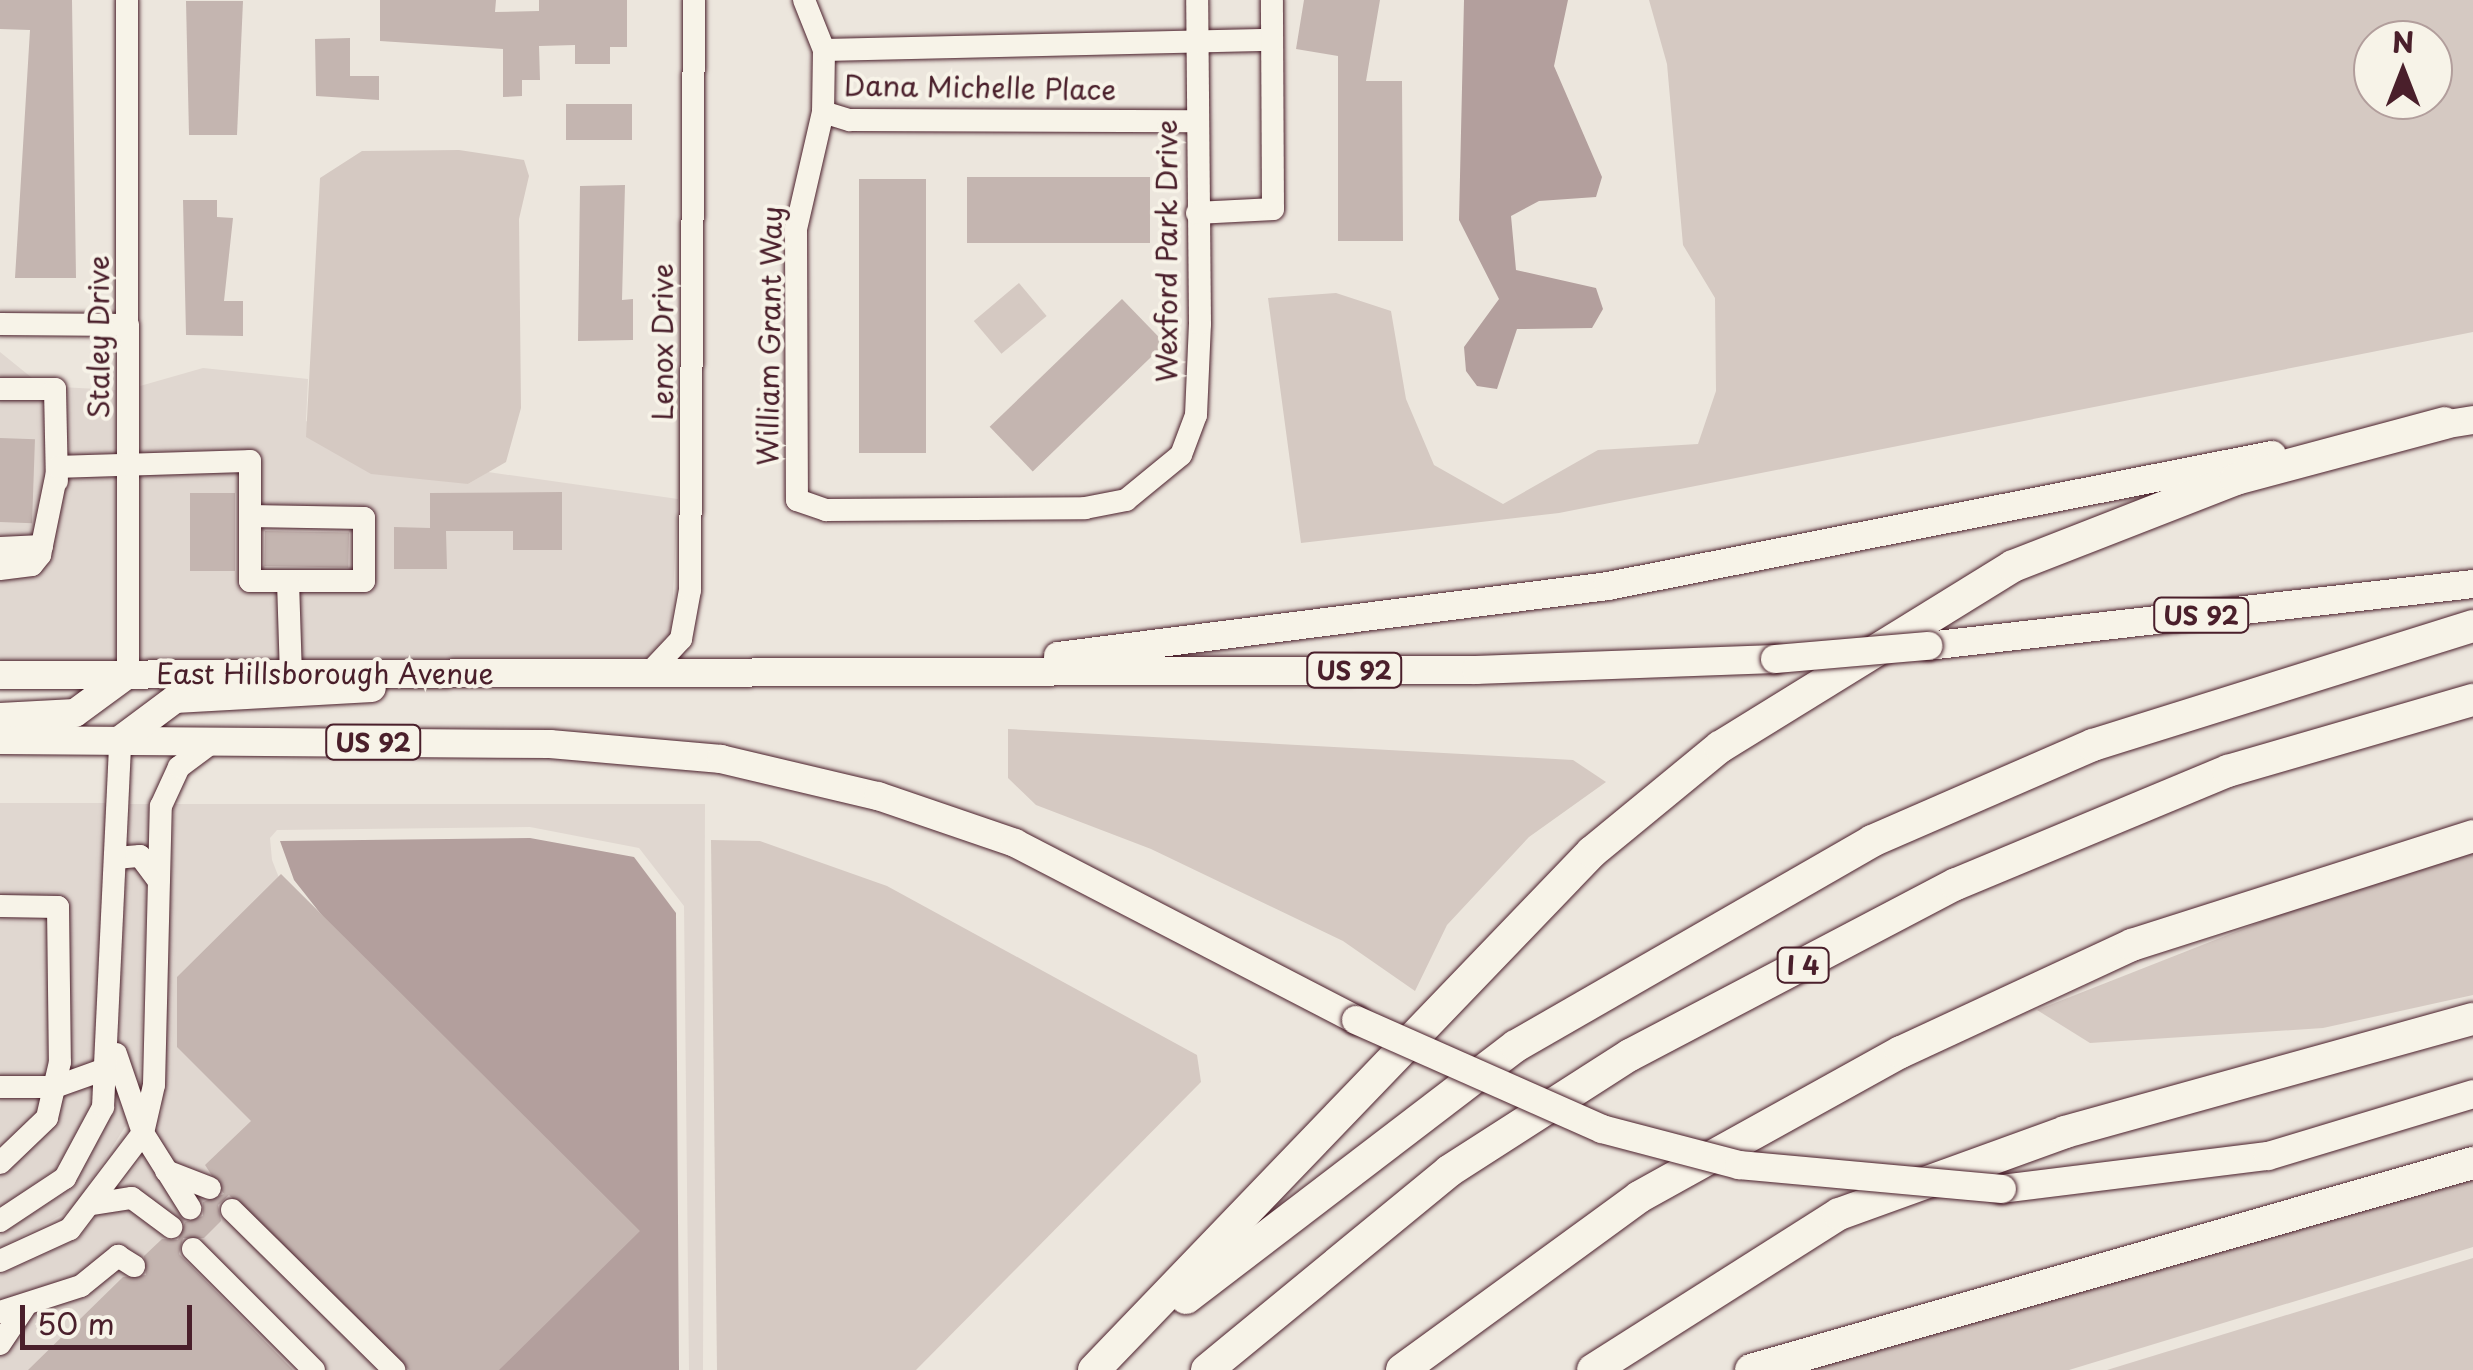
<!DOCTYPE html>
<style>
body{margin:0}
#map{position:relative;width:2473px;height:1370px;overflow:hidden;background:#ece6dd;font-family:"Playpen Sans",sans-serif}
div>[style]{position:absolute}
.built>*{inset:0;background:#e0d7d0}
.green>*{inset:0;background:#d5c9c2;transform-origin:0 0}
.water>*{inset:0;background:#b39f9d}
.building>*{inset:0;background:#c4b5b0;transform-origin:0 0}
.roads{filter:drop-shadow(0 0 2px #4a1f2b) drop-shadow(0 0 2px #4a1f2b)}
.minor>*{height:22px;margin:-11px;padding:0 11px;transform-origin:11px;border-radius:11px;background:#f7f3e8}
.major>*{height:28px;margin:-14px;padding:0 14px;transform-origin:14px;border-radius:14px;background:#f7f3e8}
.highway>*{height:32px;margin:-16px;padding:0 16px;transform-origin:16px;border-radius:16px;background:#f7f3e8}
.bridges{filter:drop-shadow(0 0 2px #4a1f2b) drop-shadow(0 0 2px #4a1f2b)}
.major-bridge>*{height:28px;margin:-14px;padding:0 14px;transform-origin:14px;border-radius:14px;background:#f7f3e8}
span{translate:-50% -50%;white-space:nowrap;text-align:center;line-height:1.15;-webkit-text-stroke:8px #f7f3e8;paint-order:stroke}
.shield-label span{padding:2px 8px;background:#f7f3e8;border:2px solid;border-radius:8px;-webkit-text-stroke-width:0}
.shield-label{font-size:25px;color:#4a1f2b;font-weight:700}
.street-label{font-size:28px;color:#4a1f2b}
.north{position:absolute;left:2353px;top:20px;width:100px;height:100px;box-sizing:border-box;background:#f7f3e8;border:2px solid #b29e9c;border-radius:50%;rotate:0deg;font-size:28px;font-weight:700;line-height:40px;text-align:center;color:#4a1f2b}
.north::after{content:'';display:block;margin:auto;width:35px;height:45px;background:#4a1f2b;clip-path:polygon(50% 0,100% 100%,50% 72%,0 100%)}
.scale{position:absolute;left:20px;top:1305px;width:172px;height:45px;box-sizing:border-box;border:5px solid #4a1f2b;border-top:0;padding-left:12px;font-size:30px;line-height:35px;white-space:nowrap;color:#4a1f2b;-webkit-text-stroke:8px #f7f3e8;paint-order:stroke}
</style>
<div id="map">
<div class="built">
<div style="clip-path:polygon(0 352px,42px 386px,116px 390px,116px 661px,0 661px)"></div>
<div style="clip-path:polygon(203px 368px,308px 379px,306px 421px,468px 484px,488px 472px,678px 499px,671px 632px,647px 658px,139px 661px,140px 386px)"></div>
<div style="clip-path:polygon(0 803px,106px 803px,92px 1103px,56px 1169px,0 1207px)"></div>
<div style="clip-path:polygon(130px 804px,150px 804px,139px 1105px,73px 1209px,0 1248px,0 1235px,74px 1187px,115px 1109px)"></div>
<div style="clip-path:polygon(174px 804px,705px 804px,703px 1370px,689px 1370px,684px 906px,639px 848px,530px 827px,277px 830px,270px 838px,272px 860px,472px 1370px,0 1370px,0 1275px,78px 1239px,137px 1165px,162px 1112px)"></div>
</div>
<div class="green">
<div style="clip-path:polygon(evenodd,1649px 0,2473px 0,2473px 332px,1559px 513px,1301px 543px,1268px 298px,1336px 293px,1391px 311px,1406px 399px,1434px 465px,1503px 504px,1598px 450px,1698px 444px,1716px 391px,1715px 298px,1683px 245px,1667px 64px,1649px 0,2373px 40px,2433px 40px,2433px 100px,2373px 100px,2373px 40px)"></div>
<div style="clip-path:polygon(459px 150px,524px 160px,529px 176px,519px 219px,521px 408px,506px 462px,468px 484px,371px 474px,306px 437px,320px 178px,362px 151px)"></div>
<div style="left:1019px;top:283px;width:43px;height:59px;rotate:50deg"></div>
<div style="clip-path:polygon(1008px 729px,1573px 760px,1606px 782px,1529px 837px,1447px 925px,1415px 991px,1343px 941px,1151px 849px,1036px 805px,1008px 778px)"></div>
<div style="clip-path:polygon(711px 840px,760px 841px,887px 886px,1197px 1055px,1201px 1082px,916px 1370px,717px 1370px)"></div>
<div style="clip-path:polygon(2473px 849px,2473px 995px,2323px 1028px,2090px 1043px,2037px 1010px,2385px 873px)"></div>
<div style="clip-path:polygon(2473px 1179px,2473px 1247px,2069px 1370px,1797px 1370px)"></div>
<div style="clip-path:polygon(2473px 1258px,2473px 1370px,2107px 1370px)"></div>
</div>
<div class="water">
<div style="clip-path:polygon(1464px 0,1568px 0,1554px 66px,1602px 177px,1596px 197px,1539px 201px,1511px 216px,1516px 270px,1596px 288px,1603px 309px,1592px 328px,1517px 329px,1497px 389px,1477px 386px,1466px 371px,1464px 347px,1499px 299px,1459px 220px)"></div>
<div style="clip-path:polygon(530px 838px,634px 857px,676px 913px,679px 1370px,482px 1370px,324px 918px,294px 880px,280px 841px)"></div>
</div>
<div class="building">
<div style="clip-path:polygon(0 0,72px 0,76px 278px,15px 278px,30px 30px,0 29px)"></div>
<div style="clip-path:polygon(380px 0,496px 0,495px 12px,539px 11px,539px 0,627px 0,627px 47px,610px 47px,610px 64px,575px 64px,575px 45px,539px 46px,540px 80px,522px 80px,522px 96px,503px 97px,503px 49px,380px 41px)"></div>
<div style="clip-path:polygon(1304px 0,1380px 0,1366px 81px,1402px 81px,1403px 241px,1338px 241px,1338px 56px,1296px 49px)"></div>
<div style="clip-path:polygon(186px 1px,243px 1px,237px 135px,189px 135px)"></div>
<div style="clip-path:polygon(350px 38px,350px 76px,379px 76px,379px 100px,316px 96px,315px 39px)"></div>
<div style="left:632px;top:104px;width:36px;height:66px;rotate:90deg"></div>
<div style="left:967px;top:177px;width:183px;height:66px"></div>
<div style="left:859px;top:179px;width:67px;height:274px"></div>
<div style="clip-path:polygon(625px 185px,622px 300px,633px 299px,633px 340px,578px 341px,580px 186px)"></div>
<div style="clip-path:polygon(183px 200px,217px 200px,217px 217px,233px 218px,224px 301px,243px 301px,243px 336px,186px 335px)"></div>
<div style="left:1122px;top:299px;width:62px;height:184px;rotate:46deg"></div>
<div style="left:0;top:438px;width:35px;height:84px;rotate:2deg"></div>
<div style="clip-path:polygon(562px 492px,562px 550px,513px 550px,513px 531px,446px 531px,447px 569px,394px 569px,394px 527px,430px 528px,430px 493px)"></div>
<div style="left:190px;top:493px;width:45px;height:78px"></div>
<div style="left:265px;top:531px;width:84px;height:35px;rotate:1deg"></div>
<div style="clip-path:polygon(281px 874px,640px 1231px,499px 1370px,409px 1370px,229px 1195px,218px 1205px,221px 1221px,204px 1238px,183px 1238px,179px 1254px,293px 1370px,28px 1370px,123px 1277px,146px 1275px,144px 1256px,162px 1239px,178px 1240px,185px 1222px,203px 1216px,203px 1202px,224px 1194px,205px 1165px,251px 1121px,177px 1047px,177px 977px)"></div>
</div>
<div class="roads">
<div class="minor">
<div style="left:127px;top:0;width:674px;rotate:89.91deg"></div>
<div style="left:804px;top:0;width:54px;rotate:68.2deg"></div>
<div style="left:824px;top:50px;width:62px;rotate:90.9deg"></div>
<div style="left:823px;top:112px;width:120px;rotate:103deg"></div>
<div style="left:796px;top:229px;width:271px;rotate:89.8deg"></div>
<div style="left:797px;top:500px;width:31px;rotate:19deg"></div>
<div style="left:826px;top:510px;width:259px;rotate:-0.4deg"></div>
<div style="left:1085px;top:508px;width:42px;rotate:-11deg"></div>
<div style="left:1126px;top:500px;width:71px;rotate:-39.3deg"></div>
<div style="left:1181px;top:455px;width:43px;rotate:-69.4deg"></div>
<div style="left:1196px;top:415px;width:91px;rotate:-87.5deg"></div>
<div style="left:1200px;top:324px;width:324px;rotate:-90.5deg"></div>
<div style="left:824px;top:50px;width:448px;rotate:-1.3deg"></div>
<div style="left:823px;top:112px;width:28px;rotate:17deg"></div>
<div style="left:850px;top:120px;width:345px;rotate:0.2deg"></div>
<div style="left:1197px;top:213px;width:76px;rotate:-3deg"></div>
<div style="left:1273px;top:209px;width:209px;rotate:-90.3deg"></div>
<div style="left:0;top:324px;width:128px;rotate:0.4deg"></div>
<div style="left:0;top:389px;width:55px"></div>
<div style="left:55px;top:389px;width:92px;rotate:88.8deg"></div>
<div style="left:250px;top:516px;width:114px;rotate:1deg"></div>
<div style="left:364px;top:518px;width:63px;rotate:90deg"></div>
<div style="left:364px;top:581px;width:76px;rotate:180deg"></div>
<div style="left:0;top:548px;width:42px;rotate:-2.7deg"></div>
<div style="left:0;top:569px;width:32px;rotate:-7deg"></div>
<div style="left:32px;top:565px;width:13px;rotate:-51deg"></div>
<div style="left:40px;top:555px;width:90px;rotate:-78.4deg"></div>
<div style="left:58px;top:467px;width:192px;rotate:-1.8deg"></div>
<div style="left:250px;top:461px;width:120px;rotate:90deg"></div>
<div style="left:250px;top:581px;width:38px"></div>
<div style="left:288px;top:581px;width:93px;rotate:88.2deg"></div>
<div style="left:651px;top:671px;width:44px;rotate:-46.8deg"></div>
<div style="left:681px;top:639px;width:50px;rotate:-79.6deg"></div>
<div style="left:690px;top:590px;width:590px;rotate:-89.61deg"></div>
<div style="left:116px;top:858px;width:24px;rotate:-5deg"></div>
<div style="left:140px;top:856px;width:31px;rotate:53deg"></div>
<div style="left:0;top:906px;width:58px;rotate:1deg"></div>
<div style="left:58px;top:907px;width:155px;rotate:89.3deg"></div>
<div style="left:60px;top:1062px;width:57px;rotate:103.1deg"></div>
<div style="left:47px;top:1118px;width:65px;rotate:136.2deg"></div>
<div style="left:116px;top:1054px;width:83px;rotate:71.1deg"></div>
<div style="left:143px;top:1133px;width:89px;rotate:57.9deg"></div>
<div style="left:0;top:1087px;width:55px"></div>
<div style="left:55px;top:1087px;width:59px;rotate:-19.7deg"></div>
<div style="left:166px;top:1171px;width:47px;rotate:21.1deg"></div>
<div style="left:93px;top:1204px;width:39px;rotate:-9deg"></div>
<div style="left:132px;top:1198px;width:49px;rotate:36.6deg"></div>
<div style="left:232px;top:1210px;width:228px;rotate:44.6deg"></div>
<div style="left:0;top:1221px;width:78px;rotate:-33.5deg"></div>
<div style="left:65px;top:1178px;width:81px;rotate:-61.8deg"></div>
<div style="left:103px;top:1107px;width:367px;rotate:-87.3deg"></div>
<div style="left:193px;top:1249px;width:171px;rotate:45deg"></div>
<div style="left:0;top:1261px;width:77px;rotate:-24.6deg"></div>
<div style="left:70px;top:1229px;width:121px;rotate:-52.8deg"></div>
<div style="left:143px;top:1133px;width:49px;rotate:-77.1deg"></div>
<div style="left:154px;top:1085px;width:279px;rotate:-88.6deg"></div>
<div style="left:161px;top:806px;width:43px;rotate:-65.2deg"></div>
<div style="left:179px;top:767px;width:44px;rotate:-36.6deg"></div>
<div style="left:0;top:1312px;width:85px;rotate:-17.8deg"></div>
<div style="left:81px;top:1286px;width:48px;rotate:-39deg"></div>
<div style="left:118px;top:1256px;width:19px;rotate:32deg"></div>
<div style="left:0;top:1344px;width:47px;rotate:-56.3deg"></div>
</div>
<div class="major">
<div style="left:2423px;top:428px;width:51px;rotate:-9.1deg"></div>
<div style="left:1928px;top:646px;width:549px;rotate:-6.49deg"></div>
<div style="left:1058px;top:656px;width:554px;rotate:-7.25deg"></div>
<div style="left:1608px;top:586px;width:677px;rotate:-11.16deg"></div>
<div style="left:0;top:675px;width:1476px;rotate:-0.19deg"></div>
<div style="left:1476px;top:670px;width:299px;rotate:-2.1deg"></div>
<div style="left:0;top:717px;width:75px;rotate:-3.1deg"></div>
<div style="left:75px;top:713px;width:66px;rotate:-36.3deg"></div>
<div style="left:0;top:740px;width:550px;rotate:0.42deg"></div>
<div style="left:550px;top:744px;width:172px;rotate:5deg"></div>
<div style="left:721px;top:759px;width:161px;rotate:13.3deg"></div>
<div style="left:878px;top:796px;width:145px;rotate:18.9deg"></div>
<div style="left:1015px;top:843px;width:384px;rotate:27.4deg"></div>
<div style="left:120px;top:740px;width:69px;rotate:-36.7deg"></div>
<div style="left:175px;top:699px;width:197px;rotate:-3.2deg"></div>
<div style="left:2002px;top:1189px;width:268px;rotate:-7.1deg"></div>
<div style="left:2268px;top:1156px;width:214px;rotate:-16.8deg"></div>
</div>
<div class="highway">
<div style="left:1186px;top:1298px;width:415px;rotate:-37.4deg"></div>
<div style="left:1516px;top:1046px;width:411px;rotate:-29.9deg"></div>
<div style="left:1872px;top:841px;width:241px;rotate:-23.5deg"></div>
<div style="left:2093px;top:745px;width:398px;rotate:-17.4deg"></div>
<div style="left:1094px;top:1370px;width:719px;rotate:-46.13deg"></div>
<div style="left:1592px;top:852px;width:166px;rotate:-39.4deg"></div>
<div style="left:1720px;top:747px;width:344px;rotate:-31.7deg"></div>
<div style="left:2013px;top:566px;width:239px;rotate:-21.3deg"></div>
<div style="left:2236px;top:479px;width:216px;rotate:-15deg"></div>
<div style="left:1207px;top:1370px;width:313px;rotate:-39.4deg"></div>
<div style="left:1449px;top:1171px;width:215px;rotate:-32.7deg"></div>
<div style="left:1630px;top:1055px;width:368px;rotate:-27.7deg"></div>
<div style="left:1956px;top:884px;width:295px;rotate:-22.6deg"></div>
<div style="left:2228px;top:771px;width:255px;rotate:-16.2deg"></div>
<div style="left:1402px;top:1370px;width:293px;rotate:-36.1deg"></div>
<div style="left:1639px;top:1197px;width:299px;rotate:-29deg"></div>
<div style="left:1901px;top:1052px;width:255px;rotate:-24.9deg"></div>
<div style="left:2132px;top:945px;width:358px;rotate:-17.7deg"></div>
<div style="left:1593px;top:1370px;width:291px;rotate:-32.4deg"></div>
<div style="left:1839px;top:1214px;width:240px;rotate:-19.9deg"></div>
<div style="left:2065px;top:1132px;width:423px;rotate:-15.5deg"></div>
<div style="left:1751px;top:1370px;width:751px;rotate:-16deg"></div>
</div>
</div>
<div class="bridges">
<div class="major-bridge">
<div style="left:1775px;top:659px;width:154px;rotate:-4.9deg"></div>
<div style="left:1356px;top:1020px;width:269px;rotate:23.9deg"></div>
<div style="left:1602px;top:1129px;width:142px;rotate:14.7deg"></div>
<div style="left:1739px;top:1165px;width:264px;rotate:5.2deg"></div>
</div>
</div>
<div class="shield-label">
<span style="left:2201px;top:615px">US 92</span>
<span style="left:1354px;top:670px">US 92</span>
<span style="left:373px;top:742px">US 92</span>
<span style="left:1803px;top:965px">I 4</span>
</div>
<div class="street-label">
<span style="left:980px;top:87px;rotate:1deg">Dana Michelle Place</span>
<span style="left:1166px;top:251px;rotate:-90deg">Wexford Park Drive</span>
<span style="left:769px;top:336px;rotate:-89deg">William Grant Way</span>
<span style="left:98px;top:337px;rotate:-90deg">Staley Drive</span>
<span style="left:662px;top:342px;rotate:-90deg">Lenox Drive</span>
<span style="left:325px;top:673px">East Hillsborough Avenue</span>
</div>
<div class="north">N</div>
<div class="scale">50 m</div>
</div>
